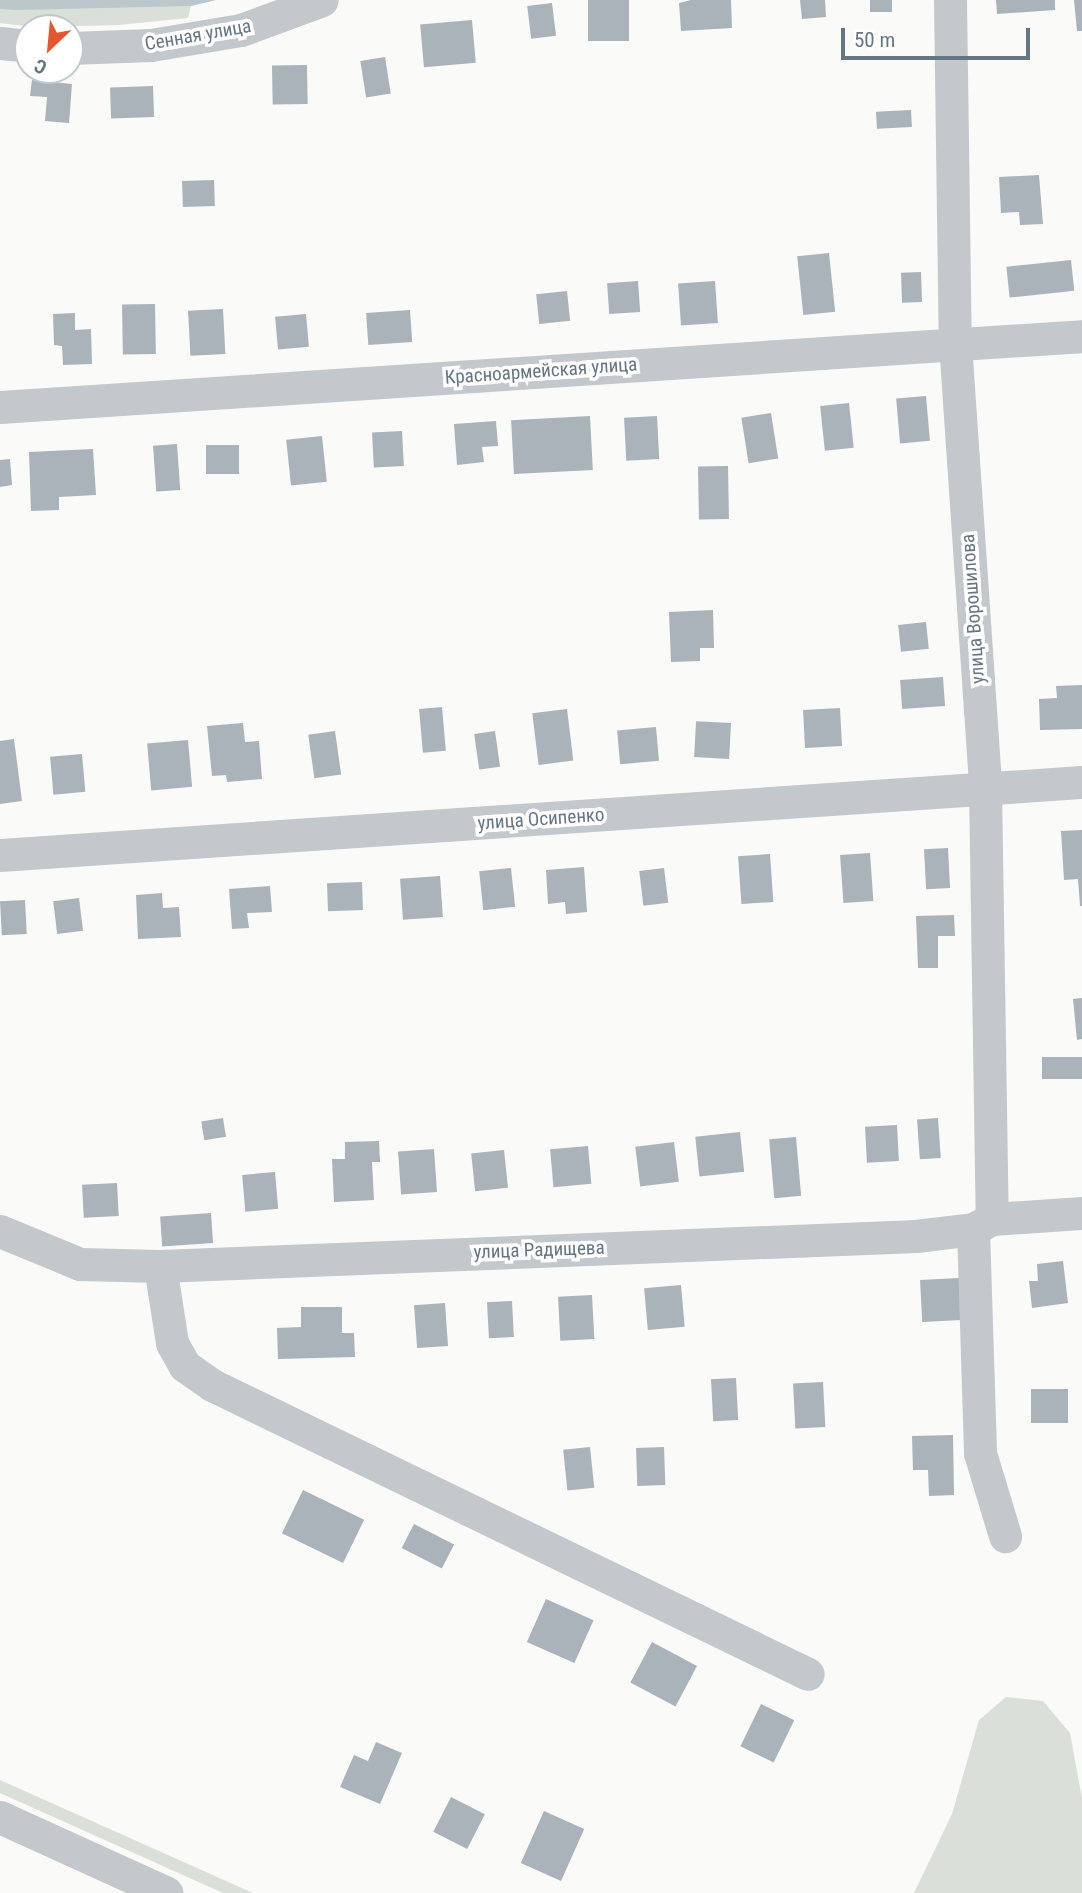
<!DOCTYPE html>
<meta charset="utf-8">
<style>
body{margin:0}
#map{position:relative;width:1082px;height:1893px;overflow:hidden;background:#fafaf8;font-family:"Roboto Condensed",sans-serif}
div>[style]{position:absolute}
.green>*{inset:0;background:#dadfd7}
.water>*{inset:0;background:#bbc7cb}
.building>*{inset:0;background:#aab3b9;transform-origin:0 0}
.minor>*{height:33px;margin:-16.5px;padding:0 16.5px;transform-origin:16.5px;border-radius:16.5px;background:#c3c8cc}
span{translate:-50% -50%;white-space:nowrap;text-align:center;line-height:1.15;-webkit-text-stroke:7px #fff;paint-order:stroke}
.street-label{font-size:19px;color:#657683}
.north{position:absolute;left:14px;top:14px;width:70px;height:70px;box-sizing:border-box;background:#fff;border:2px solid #c1c8cd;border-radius:50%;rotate:206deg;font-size:19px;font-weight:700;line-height:28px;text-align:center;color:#657683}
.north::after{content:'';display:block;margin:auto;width:24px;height:32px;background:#e4572e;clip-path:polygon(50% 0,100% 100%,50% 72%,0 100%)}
.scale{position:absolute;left:841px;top:28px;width:189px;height:32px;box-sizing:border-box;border:4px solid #657683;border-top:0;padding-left:9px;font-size:21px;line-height:24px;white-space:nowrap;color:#657683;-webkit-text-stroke:5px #fff;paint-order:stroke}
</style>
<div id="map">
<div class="green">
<div style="clip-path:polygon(166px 4px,191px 6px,188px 18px,119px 25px,33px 27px,0 23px,0 9px)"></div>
<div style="clip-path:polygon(1006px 1697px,1043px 1701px,1070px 1733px,1082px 1798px,1082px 1893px,914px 1893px,952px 1814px,979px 1720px)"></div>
<div style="clip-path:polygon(0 1780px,253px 1893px,223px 1893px,0 1793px)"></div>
</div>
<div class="water">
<div style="clip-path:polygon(0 0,216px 0,191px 6px,16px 10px,0 9px)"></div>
</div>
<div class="building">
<div style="left:588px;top:0;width:41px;height:41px"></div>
<div style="clip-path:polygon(691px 0,731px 0,732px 28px,681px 31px,679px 3px)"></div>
<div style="clip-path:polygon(800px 0,825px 0,826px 17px,802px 19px)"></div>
<div style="left:870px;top:0;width:22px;height:12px"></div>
<div style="clip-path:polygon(996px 0,1055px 0,1055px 10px,997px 14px)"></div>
<div style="clip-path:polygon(1074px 0,1082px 0,1082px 31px,1077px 31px)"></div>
<div style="left:552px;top:3px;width:33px;height:25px;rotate:83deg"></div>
<div style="left:472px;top:20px;width:43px;height:52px;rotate:85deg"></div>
<div style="left:385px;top:57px;width:37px;height:25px;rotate:81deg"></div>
<div style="left:307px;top:65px;width:39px;height:35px;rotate:89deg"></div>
<div style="clip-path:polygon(32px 80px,72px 84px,69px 123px,45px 121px,47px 97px,30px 96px)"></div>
<div style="left:153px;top:86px;width:31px;height:43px;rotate:88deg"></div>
<div style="left:911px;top:110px;width:17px;height:35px;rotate:87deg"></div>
<div style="clip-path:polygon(1039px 175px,1043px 224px,1020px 225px,1019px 212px,1001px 213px,999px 177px)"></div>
<div style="left:214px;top:180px;width:26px;height:32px;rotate:88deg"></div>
<div style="left:829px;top:253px;width:59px;height:32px;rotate:84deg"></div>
<div style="left:1071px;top:260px;width:31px;height:65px;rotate:84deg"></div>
<div style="left:921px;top:272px;width:30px;height:20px;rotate:88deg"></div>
<div style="left:638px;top:281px;width:31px;height:31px;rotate:86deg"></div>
<div style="left:715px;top:281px;width:42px;height:37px;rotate:86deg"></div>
<div style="left:567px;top:291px;width:30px;height:31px;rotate:84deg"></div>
<div style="left:155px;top:304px;width:50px;height:33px;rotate:89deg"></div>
<div style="left:223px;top:309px;width:45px;height:35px;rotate:87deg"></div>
<div style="left:410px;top:310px;width:32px;height:44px;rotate:86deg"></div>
<div style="clip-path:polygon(75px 313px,75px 330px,91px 329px,92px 364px,63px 365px,62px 346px,54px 345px,53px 314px)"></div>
<div style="left:306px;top:314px;width:33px;height:31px;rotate:85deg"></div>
<div style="left:926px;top:396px;width:45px;height:30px;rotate:85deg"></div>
<div style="left:849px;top:403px;width:45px;height:29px;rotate:84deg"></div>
<div style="left:771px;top:413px;width:46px;height:30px;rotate:81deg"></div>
<div style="left:590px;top:416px;width:54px;height:79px;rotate:87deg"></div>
<div style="left:657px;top:416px;width:43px;height:33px;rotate:87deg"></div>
<div style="clip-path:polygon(496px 421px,498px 446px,482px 447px,484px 462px,457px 465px,454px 424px)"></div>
<div style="left:402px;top:431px;width:35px;height:30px;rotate:87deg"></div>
<div style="left:322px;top:436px;width:46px;height:36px;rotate:84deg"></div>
<div style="left:177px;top:444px;width:46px;height:24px;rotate:86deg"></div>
<div style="left:239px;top:445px;width:29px;height:33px;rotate:90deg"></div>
<div style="clip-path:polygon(93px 449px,96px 495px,59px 497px,59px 510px,31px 511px,29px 452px)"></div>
<div style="clip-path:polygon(10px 459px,12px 485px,0 487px,0 460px)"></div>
<div style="left:728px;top:466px;width:53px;height:30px;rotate:89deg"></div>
<div style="clip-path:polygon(713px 610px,714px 648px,700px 648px,700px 661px,671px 662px,669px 612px)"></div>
<div style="left:926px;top:622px;width:27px;height:28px;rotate:84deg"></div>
<div style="left:943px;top:677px;width:29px;height:43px;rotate:86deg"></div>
<div style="clip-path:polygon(1082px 685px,1082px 729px,1040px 730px,1039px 699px,1057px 698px,1056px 686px)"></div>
<div style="left:442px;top:707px;width:44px;height:23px;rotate:85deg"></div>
<div style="left:840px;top:708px;width:38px;height:37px;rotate:87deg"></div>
<div style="left:567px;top:709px;width:52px;height:35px;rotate:83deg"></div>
<div style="clip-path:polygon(243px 723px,245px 742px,259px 741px,262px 779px,227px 782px,226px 775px,212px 776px,207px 726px)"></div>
<div style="left:731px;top:723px;width:36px;height:35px;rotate:93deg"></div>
<div style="left:656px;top:727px;width:34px;height:39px;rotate:85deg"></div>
<div style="left:335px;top:731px;width:44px;height:27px;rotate:82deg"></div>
<div style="left:495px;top:731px;width:36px;height:21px;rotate:82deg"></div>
<div style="clip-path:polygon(14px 739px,22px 801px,0 804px,0 741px)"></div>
<div style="left:188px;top:740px;width:47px;height:41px;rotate:85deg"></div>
<div style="left:82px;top:754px;width:38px;height:32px;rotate:85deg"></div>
<div style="clip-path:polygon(1082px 830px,1082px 906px,1080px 906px,1078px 879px,1064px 880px,1061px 831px)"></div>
<div style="left:948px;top:848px;width:40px;height:24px;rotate:87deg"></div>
<div style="left:870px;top:853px;width:48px;height:30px;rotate:86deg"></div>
<div style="left:770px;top:854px;width:48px;height:32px;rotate:86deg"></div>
<div style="clip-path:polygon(584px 867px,587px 912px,566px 914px,565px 902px,548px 904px,546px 870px)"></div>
<div style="left:511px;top:868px;width:39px;height:32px;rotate:84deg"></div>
<div style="left:664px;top:868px;width:35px;height:25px;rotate:83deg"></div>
<div style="left:440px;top:876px;width:41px;height:40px;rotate:86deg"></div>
<div style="left:362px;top:882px;width:28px;height:35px;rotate:88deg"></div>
<div style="clip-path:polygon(270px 886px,272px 912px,247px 913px,249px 928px,232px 929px,229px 889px)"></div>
<div style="clip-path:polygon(162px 893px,163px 908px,179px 907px,181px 937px,138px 939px,136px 895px)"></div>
<div style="left:79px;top:898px;width:33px;height:26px;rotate:83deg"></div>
<div style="left:25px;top:900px;width:34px;height:25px;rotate:87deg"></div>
<div style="clip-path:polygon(954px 915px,955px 936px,938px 936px,938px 968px,918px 968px,916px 916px)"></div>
<div style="clip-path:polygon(1082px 998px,1082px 1039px,1077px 1040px,1073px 999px)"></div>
<div style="left:1082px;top:1057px;width:22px;height:40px;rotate:90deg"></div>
<div style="left:223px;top:1118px;width:19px;height:22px;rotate:81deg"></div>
<div style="left:938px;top:1118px;width:40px;height:21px;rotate:86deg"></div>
<div style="left:897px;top:1125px;width:36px;height:32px;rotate:87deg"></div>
<div style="left:740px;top:1132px;width:40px;height:45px;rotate:84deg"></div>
<div style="left:796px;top:1137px;width:59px;height:27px;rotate:85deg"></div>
<div style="clip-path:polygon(379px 1141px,380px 1162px,372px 1162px,374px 1200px,334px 1202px,332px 1159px,345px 1159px,345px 1142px)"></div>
<div style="left:674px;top:1142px;width:40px;height:39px;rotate:83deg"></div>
<div style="left:588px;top:1146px;width:38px;height:38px;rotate:85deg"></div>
<div style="left:434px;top:1149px;width:43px;height:36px;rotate:86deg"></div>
<div style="left:504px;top:1150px;width:38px;height:33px;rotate:84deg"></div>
<div style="left:275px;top:1172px;width:37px;height:33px;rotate:85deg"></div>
<div style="left:117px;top:1183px;width:33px;height:35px;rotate:87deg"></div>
<div style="left:211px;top:1213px;width:30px;height:51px;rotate:86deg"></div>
<div style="clip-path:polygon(1063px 1261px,1068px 1303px,1032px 1308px,1029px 1281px,1038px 1281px,1037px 1264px)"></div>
<div style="left:959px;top:1278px;width:42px;height:39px;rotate:87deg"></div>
<div style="left:681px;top:1285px;width:42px;height:37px;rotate:85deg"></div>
<div style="left:592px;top:1295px;width:44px;height:34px;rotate:87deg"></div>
<div style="left:512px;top:1301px;width:36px;height:25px;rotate:87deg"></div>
<div style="left:445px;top:1303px;width:43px;height:31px;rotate:86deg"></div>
<div style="clip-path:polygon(301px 1307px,342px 1307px,342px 1333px,354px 1333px,355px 1357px,278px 1359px,277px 1328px,301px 1327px)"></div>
<div style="left:736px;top:1378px;width:42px;height:25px;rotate:87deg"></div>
<div style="left:823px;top:1382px;width:45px;height:30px;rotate:87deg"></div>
<div style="left:1031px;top:1389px;width:37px;height:34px"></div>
<div style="clip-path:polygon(953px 1435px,954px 1495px,929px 1496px,928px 1470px,913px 1470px,912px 1436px)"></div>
<div style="left:590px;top:1447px;width:41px;height:27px;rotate:84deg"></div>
<div style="left:664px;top:1447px;width:38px;height:28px;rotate:88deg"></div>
<div style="left:303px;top:1490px;width:68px;height:48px;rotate:26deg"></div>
<div style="left:414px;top:1524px;width:45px;height:27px;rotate:27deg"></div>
<div style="left:546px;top:1599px;width:52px;height:47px;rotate:24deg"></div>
<div style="left:652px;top:1642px;width:51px;height:46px;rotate:28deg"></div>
<div style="left:761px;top:1704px;width:37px;height:47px;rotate:26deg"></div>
<div style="clip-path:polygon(376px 1742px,402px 1753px,380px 1804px,340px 1787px,354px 1755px,368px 1761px)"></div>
<div style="left:451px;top:1797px;width:38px;height:39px;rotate:27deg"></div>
<div style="left:544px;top:1811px;width:44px;height:57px;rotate:24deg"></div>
</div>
<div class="minor">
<div style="left:950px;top:0;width:343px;rotate:89.2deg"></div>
<div style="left:955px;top:343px;width:446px;rotate:86.1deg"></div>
<div style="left:985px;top:788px;width:431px;rotate:89.1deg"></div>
<div style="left:0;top:43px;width:28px;rotate:6deg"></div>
<div style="left:70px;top:48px;width:81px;rotate:-2.1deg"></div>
<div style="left:151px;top:45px;width:91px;rotate:-9.5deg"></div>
<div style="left:241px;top:30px;width:86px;rotate:-20.3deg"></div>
<div style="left:0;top:407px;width:1084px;rotate:-3.75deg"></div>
<div style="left:0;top:855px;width:1084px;rotate:-3.86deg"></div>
<div style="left:973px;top:1229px;width:224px;rotate:88.2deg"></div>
<div style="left:980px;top:1453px;width:87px;rotate:73.2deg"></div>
<div style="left:0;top:1231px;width:87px;rotate:22.4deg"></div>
<div style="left:80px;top:1264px;width:80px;rotate:1.4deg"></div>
<div style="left:160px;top:1266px;width:757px;rotate:-2.27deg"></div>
<div style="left:916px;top:1236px;width:57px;rotate:-7deg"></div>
<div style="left:973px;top:1229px;width:21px;rotate:-28deg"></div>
<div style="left:992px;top:1219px;width:90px;rotate:-3.8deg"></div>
<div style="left:160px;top:1266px;width:78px;rotate:81.1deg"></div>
<div style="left:172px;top:1343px;width:26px;rotate:61deg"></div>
<div style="left:185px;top:1366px;width:33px;rotate:35deg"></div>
<div style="left:212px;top:1385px;width:662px;rotate:25.87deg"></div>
<div style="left:0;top:1817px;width:183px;rotate:24.5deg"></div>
</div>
<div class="street-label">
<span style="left:198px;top:35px;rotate:-10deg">Сенная улица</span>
<span style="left:541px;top:371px;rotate:-4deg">Красноармейская улица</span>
<span style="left:973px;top:609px;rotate:-94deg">улица Ворошилова</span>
<span style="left:541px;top:819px;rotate:-4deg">улица Осипенко</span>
<span style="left:539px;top:1250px;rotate:-2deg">улица Радищева</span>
</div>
<div class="north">С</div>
<div class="scale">50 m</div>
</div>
